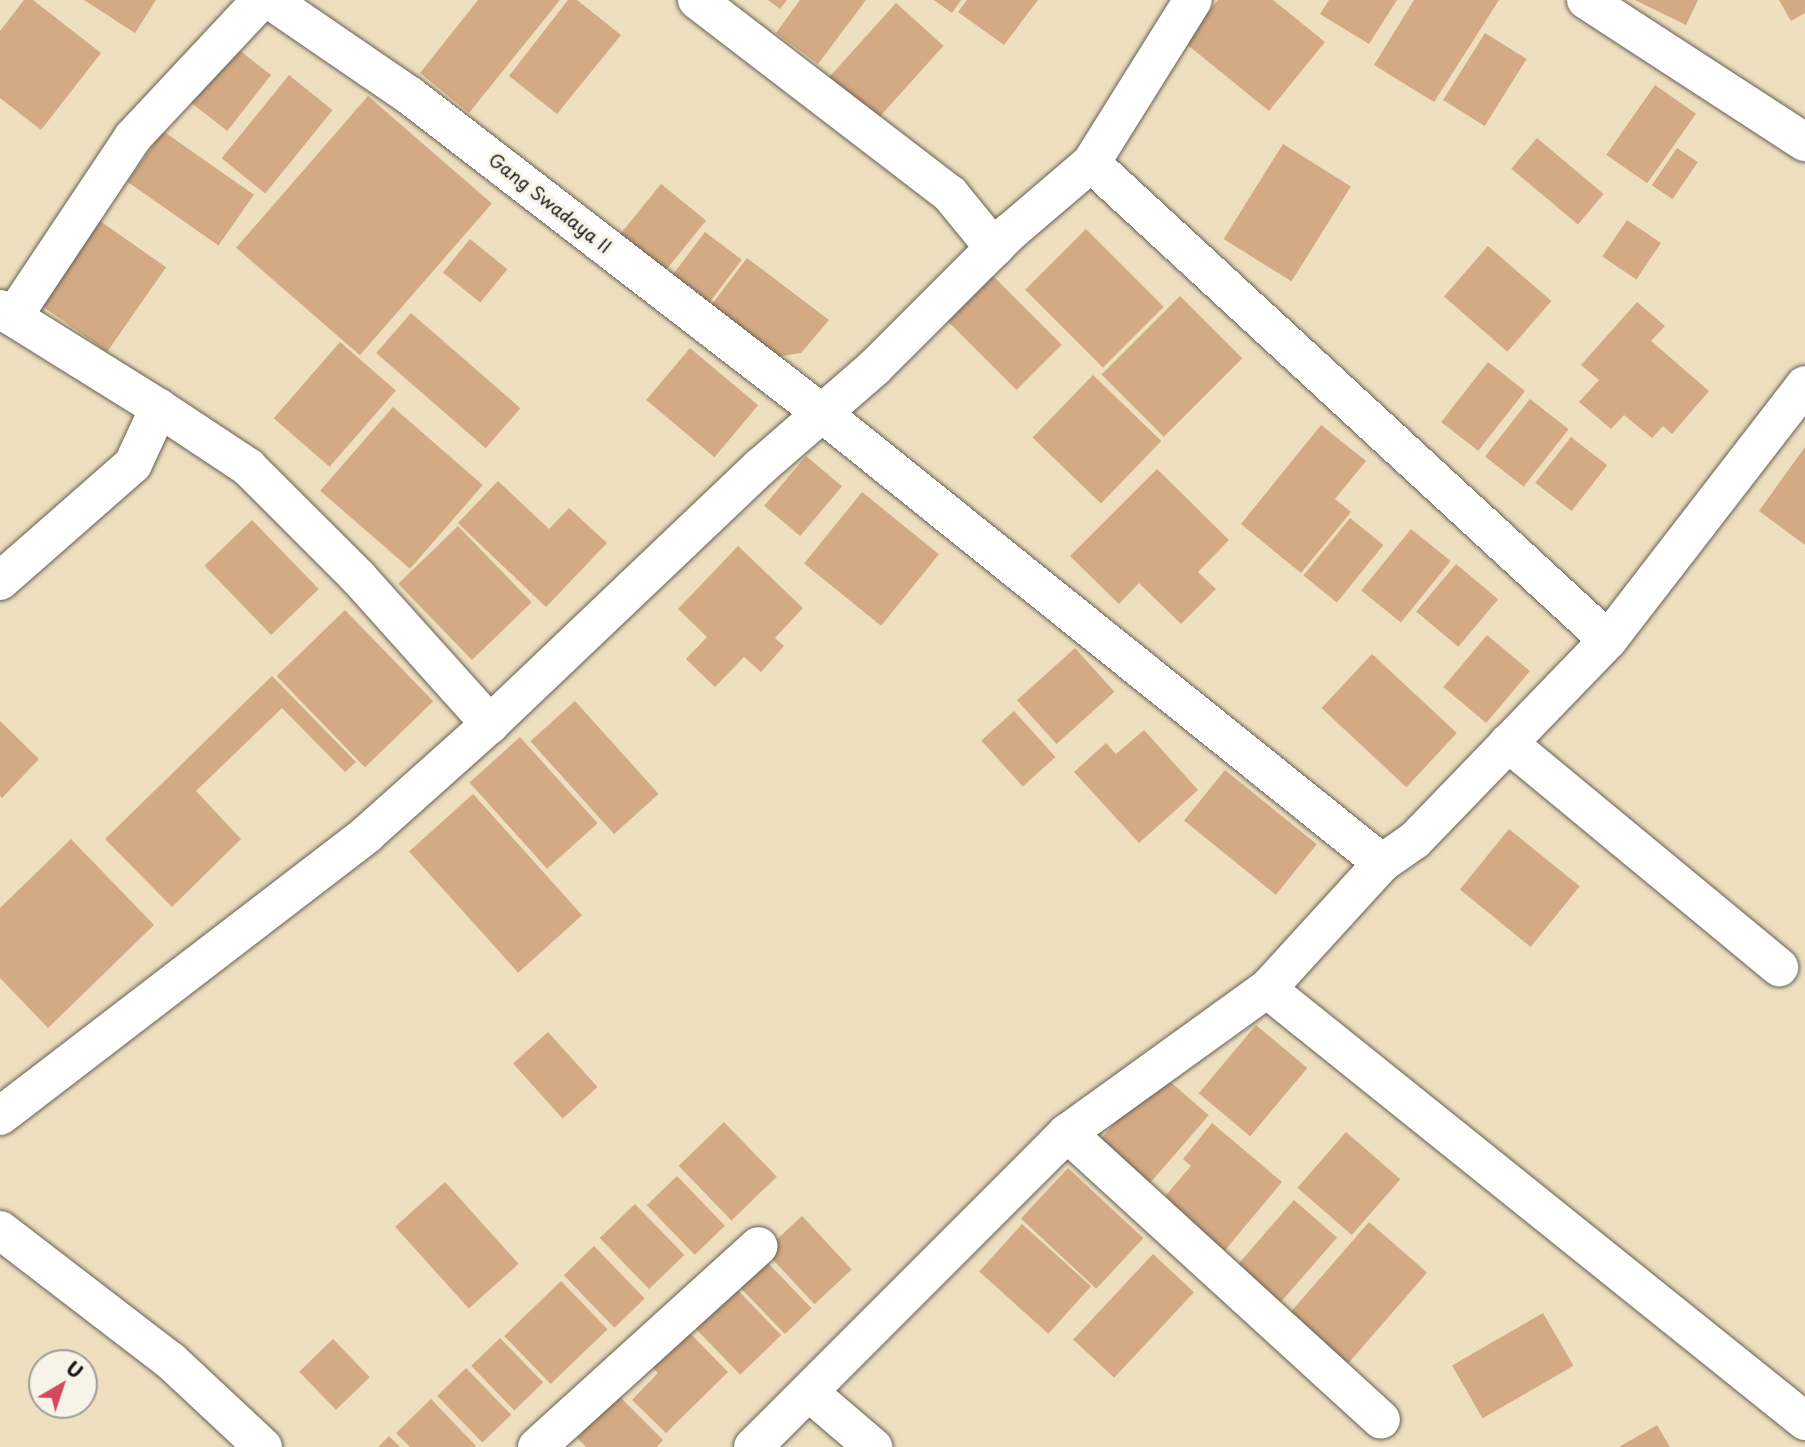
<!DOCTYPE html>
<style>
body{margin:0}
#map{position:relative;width:1805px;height:1447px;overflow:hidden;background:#eedfbf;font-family:"Playpen Sans",sans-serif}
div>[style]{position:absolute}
.building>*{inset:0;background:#d3aa84;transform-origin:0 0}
.roads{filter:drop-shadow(0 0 2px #666055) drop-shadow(0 0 2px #666055)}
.minor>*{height:38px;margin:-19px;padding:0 19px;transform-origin:19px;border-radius:19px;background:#fff}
span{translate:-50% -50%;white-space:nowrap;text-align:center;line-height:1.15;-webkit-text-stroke:7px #f7f3e8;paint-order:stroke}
.street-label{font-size:18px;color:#1c1c1c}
.north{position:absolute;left:28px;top:1349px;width:70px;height:70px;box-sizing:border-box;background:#f7f3e8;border:2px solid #9f9d96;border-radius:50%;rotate:39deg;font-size:19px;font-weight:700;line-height:28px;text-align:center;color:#1c1c1c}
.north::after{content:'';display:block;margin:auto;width:24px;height:32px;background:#d1495b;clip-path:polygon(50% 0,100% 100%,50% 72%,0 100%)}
</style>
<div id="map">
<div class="building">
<div style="clip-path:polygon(24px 0,33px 0,101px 53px,41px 130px,0 98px,0 31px)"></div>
<div style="clip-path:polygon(84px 0,156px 0,135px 33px)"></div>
<div style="clip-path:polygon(478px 0,560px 0,469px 113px,420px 73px)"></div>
<div style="clip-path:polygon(568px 0,577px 0,621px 35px,557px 114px,509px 76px)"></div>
<div style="clip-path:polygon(768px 0,787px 0,780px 9px)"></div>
<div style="clip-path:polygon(800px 0,866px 0,818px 64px,776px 33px)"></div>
<div style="clip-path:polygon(934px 0,961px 0,952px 13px)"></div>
<div style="clip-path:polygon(967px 0,1038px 0,1004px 45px,958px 12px)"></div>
<div style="clip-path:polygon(1218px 0,1273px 0,1325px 42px,1269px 111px,1184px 42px)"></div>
<div style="clip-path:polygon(1329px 0,1397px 0,1369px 44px,1320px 14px)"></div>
<div style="clip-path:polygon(1414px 0,1499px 0,1434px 102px,1374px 65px)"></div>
<div style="clip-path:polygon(1635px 0,1698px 0,1686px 25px)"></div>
<div style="clip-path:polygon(1779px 0,1805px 0,1805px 13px,1791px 21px)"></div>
<div style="left:896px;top:3px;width:64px;height:109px;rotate:42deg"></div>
<div style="left:1485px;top:33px;width:49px;height:79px;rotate:32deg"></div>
<div style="left:234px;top:46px;width:47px;height:71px;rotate:38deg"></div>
<div style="left:289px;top:75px;width:56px;height:107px;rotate:39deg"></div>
<div style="left:1655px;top:85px;width:50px;height:85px;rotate:35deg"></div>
<div style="left:368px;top:96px;width:164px;height:201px;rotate:41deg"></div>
<div style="left:163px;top:131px;width:111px;height:62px;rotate:35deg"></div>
<div style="left:1537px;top:138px;width:87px;height:40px;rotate:40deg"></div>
<div style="left:1283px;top:144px;width:80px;height:112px;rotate:32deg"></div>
<div style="left:1677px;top:148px;width:25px;height:45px;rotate:34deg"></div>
<div style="left:661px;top:184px;width:58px;height:78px;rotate:39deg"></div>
<div style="left:90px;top:214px;width:93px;height:103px;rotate:35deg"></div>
<div style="left:1627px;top:220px;width:41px;height:44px;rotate:34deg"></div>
<div style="left:1086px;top:229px;width:110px;height:86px;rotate:45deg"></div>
<div style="left:705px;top:232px;width:46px;height:69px;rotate:37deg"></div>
<div style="left:470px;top:239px;width:48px;height:43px;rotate:39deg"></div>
<div style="left:1488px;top:246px;width:84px;height:67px;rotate:41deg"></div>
<div style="clip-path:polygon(747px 258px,829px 320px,801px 353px,758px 360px,703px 316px)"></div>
<div style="left:989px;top:272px;width:103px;height:64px;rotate:45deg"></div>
<div style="left:1180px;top:296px;width:88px;height:111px;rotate:45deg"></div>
<div style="clip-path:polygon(1637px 302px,1665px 326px,1651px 341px,1709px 391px,1672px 434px,1663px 426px,1652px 438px,1624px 415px,1611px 429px,1579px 402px,1599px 380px,1581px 365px)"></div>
<div style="left:411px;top:313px;width:145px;height:53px;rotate:41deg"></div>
<div style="left:340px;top:342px;width:74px;height:101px;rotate:41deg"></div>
<div style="left:690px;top:348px;width:89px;height:68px;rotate:40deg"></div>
<div style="left:1488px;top:362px;width:47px;height:76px;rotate:38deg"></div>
<div style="left:1093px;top:375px;width:95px;height:87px;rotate:44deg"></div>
<div style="left:1530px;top:399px;width:49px;height:73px;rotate:38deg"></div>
<div style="left:393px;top:407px;width:119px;height:111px;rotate:41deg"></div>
<div style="clip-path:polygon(1321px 425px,1366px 461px,1335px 499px,1351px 512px,1301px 573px,1241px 524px)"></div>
<div style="left:1571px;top:437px;width:46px;height:58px;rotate:38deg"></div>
<div style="clip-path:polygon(1805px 447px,1805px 545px,1759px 511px)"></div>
<div style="left:806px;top:456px;width:47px;height:65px;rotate:40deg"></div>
<div style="clip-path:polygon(1157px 469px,1229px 540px,1198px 572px,1216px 589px,1181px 624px,1139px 583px,1119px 604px,1070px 556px)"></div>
<div style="clip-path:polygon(498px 481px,549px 529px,569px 508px,607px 543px,546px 607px,458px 523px)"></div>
<div style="left:862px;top:492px;width:99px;height:92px;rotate:39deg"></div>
<div style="left:1350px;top:518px;width:43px;height:74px;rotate:39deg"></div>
<div style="left:252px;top:520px;width:96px;height:66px;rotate:46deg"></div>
<div style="left:458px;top:526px;width:106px;height:83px;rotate:46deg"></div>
<div style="left:1411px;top:529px;width:51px;height:79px;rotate:39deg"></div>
<div style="clip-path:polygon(738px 546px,803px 608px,775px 638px,784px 646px,761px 672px,744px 657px,715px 687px,686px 659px,707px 637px,678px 609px)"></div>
<div style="left:1456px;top:564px;width:55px;height:62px;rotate:40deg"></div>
<div style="left:345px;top:610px;width:127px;height:95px;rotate:46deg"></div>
<div style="left:1487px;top:635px;width:56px;height:68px;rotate:40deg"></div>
<div style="left:1075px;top:648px;width:59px;height:78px;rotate:48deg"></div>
<div style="left:1372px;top:654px;width:116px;height:74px;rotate:43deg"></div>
<div style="clip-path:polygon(272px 676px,356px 762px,345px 772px,282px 708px,196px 791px,241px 839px,172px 907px,105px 839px)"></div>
<div style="left:575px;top:701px;width:125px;height:60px;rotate:48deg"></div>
<div style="left:1014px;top:711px;width:62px;height:44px;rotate:48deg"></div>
<div style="clip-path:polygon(0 721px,39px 759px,2px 798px,0 796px)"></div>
<div style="clip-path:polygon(1144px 730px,1198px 790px,1139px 843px,1074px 772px,1106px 743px,1116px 754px)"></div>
<div style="left:520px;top:737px;width:116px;height:68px;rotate:48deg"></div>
<div style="left:1225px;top:770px;width:118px;height:65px;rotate:39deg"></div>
<div style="left:473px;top:794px;width:163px;height:86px;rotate:48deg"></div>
<div style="left:1509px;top:829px;width:91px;height:78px;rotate:39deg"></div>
<div style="clip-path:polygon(71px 839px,154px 925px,48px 1028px,0 978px,0 908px)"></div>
<div style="left:1256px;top:1025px;width:67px;height:89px;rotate:40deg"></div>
<div style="left:548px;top:1032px;width:74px;height:47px;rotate:48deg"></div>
<div style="left:1159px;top:1072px;width:66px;height:92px;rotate:41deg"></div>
<div style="left:724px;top:1122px;width:76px;height:63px;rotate:46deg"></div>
<div style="clip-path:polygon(1212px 1123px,1282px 1182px,1216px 1261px,1154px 1209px,1191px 1166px,1183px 1159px)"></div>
<div style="left:1346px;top:1132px;width:72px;height:74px;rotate:41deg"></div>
<div style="left:1068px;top:1168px;width:103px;height:69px;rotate:43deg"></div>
<div style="left:677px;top:1176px;width:69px;height:42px;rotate:46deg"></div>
<div style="left:445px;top:1182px;width:110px;height:67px;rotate:48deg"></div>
<div style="left:1294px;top:1200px;width:57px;height:102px;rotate:41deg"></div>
<div style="left:635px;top:1204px;width:71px;height:49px;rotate:46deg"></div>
<div style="left:802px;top:1216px;width:73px;height:51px;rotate:47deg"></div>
<div style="left:1369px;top:1222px;width:77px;height:132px;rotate:41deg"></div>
<div style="left:1022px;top:1224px;width:93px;height:64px;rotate:42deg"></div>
<div style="left:594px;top:1246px;width:73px;height:42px;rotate:46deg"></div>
<div style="left:1153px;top:1254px;width:56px;height:117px;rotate:43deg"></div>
<div style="left:765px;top:1260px;width:67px;height:37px;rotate:46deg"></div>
<div style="left:727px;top:1279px;width:78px;height:57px;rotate:46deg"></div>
<div style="left:561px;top:1281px;width:67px;height:79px;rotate:46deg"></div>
<div style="left:1543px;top:1313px;width:61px;height:105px;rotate:60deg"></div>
<div style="clip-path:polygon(683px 1326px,728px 1372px,666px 1433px,632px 1400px,658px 1373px,647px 1362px)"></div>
<div style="left:500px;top:1338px;width:62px;height:40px;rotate:46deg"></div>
<div style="left:333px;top:1339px;width:53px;height:47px;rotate:46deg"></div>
<div style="left:466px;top:1368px;width:65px;height:40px;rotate:46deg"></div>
<div style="clip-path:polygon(619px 1396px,663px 1440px,657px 1447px,586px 1447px,577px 1438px)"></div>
<div style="clip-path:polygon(431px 1399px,476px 1446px,475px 1447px,410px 1447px,396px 1433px)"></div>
<div style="clip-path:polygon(1657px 1425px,1670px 1447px,1619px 1447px)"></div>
<div style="clip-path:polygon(389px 1436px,400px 1447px,378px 1447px)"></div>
</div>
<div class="roads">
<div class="minor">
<div style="left:270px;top:0;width:168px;rotate:34.4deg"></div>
<div style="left:409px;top:95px;width:523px;rotate:37.62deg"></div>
<div style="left:823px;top:414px;width:717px;rotate:38.77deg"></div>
<div style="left:697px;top:0;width:319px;rotate:37.5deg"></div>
<div style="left:950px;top:194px;width:70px;rotate:50.8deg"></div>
<div style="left:1586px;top:0;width:261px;rotate:33deg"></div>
<div style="left:1091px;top:163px;width:703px;rotate:42.7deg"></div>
<div style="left:0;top:309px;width:187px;rotate:31.9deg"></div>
<div style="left:13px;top:317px;width:216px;rotate:-56.3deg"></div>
<div style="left:133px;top:137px;width:187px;rotate:-46.9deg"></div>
<div style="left:0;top:581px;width:177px;rotate:-41.3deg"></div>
<div style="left:133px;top:464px;width:62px;rotate:-65.1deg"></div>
<div style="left:159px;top:408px;width:107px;rotate:33.5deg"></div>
<div style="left:248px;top:467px;width:156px;rotate:45deg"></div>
<div style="left:358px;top:577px;width:198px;rotate:48.1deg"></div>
<div style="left:1508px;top:743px;width:352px;rotate:39.6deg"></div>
<div style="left:1267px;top:989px;width:690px;rotate:38.76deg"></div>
<div style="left:0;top:1116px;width:463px;rotate:-37.5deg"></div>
<div style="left:367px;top:834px;width:165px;rotate:-41.8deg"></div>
<div style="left:490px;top:724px;width:373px;rotate:-43.6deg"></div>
<div style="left:760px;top:467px;width:152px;rotate:-41deg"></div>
<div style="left:875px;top:367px;width:190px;rotate:-45deg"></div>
<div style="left:1009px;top:233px;width:108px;rotate:-40.5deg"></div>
<div style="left:1091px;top:163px;width:192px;rotate:-58deg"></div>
<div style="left:1067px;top:1133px;width:425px;rotate:42.4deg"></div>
<div style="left:0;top:1230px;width:215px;rotate:37.5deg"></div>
<div style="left:171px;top:1361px;width:126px;rotate:43.1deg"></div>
<div style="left:811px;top:1394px;width:82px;rotate:40.5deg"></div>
<div style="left:537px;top:1447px;width:299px;rotate:-42.2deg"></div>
<div style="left:753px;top:1447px;width:444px;rotate:-45deg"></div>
<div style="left:1067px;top:1133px;width:246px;rotate:-35.8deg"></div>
<div style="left:1267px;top:989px;width:171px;rotate:-47.6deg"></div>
<div style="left:1382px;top:863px;width:40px;rotate:-34.9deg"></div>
<div style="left:1415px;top:840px;width:278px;rotate:-46deg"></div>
<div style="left:1608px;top:640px;width:322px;rotate:-52.3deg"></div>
</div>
</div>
<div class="street-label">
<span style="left:550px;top:203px;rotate:38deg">Gang Swadaya II</span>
</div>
<div class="north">U</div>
</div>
